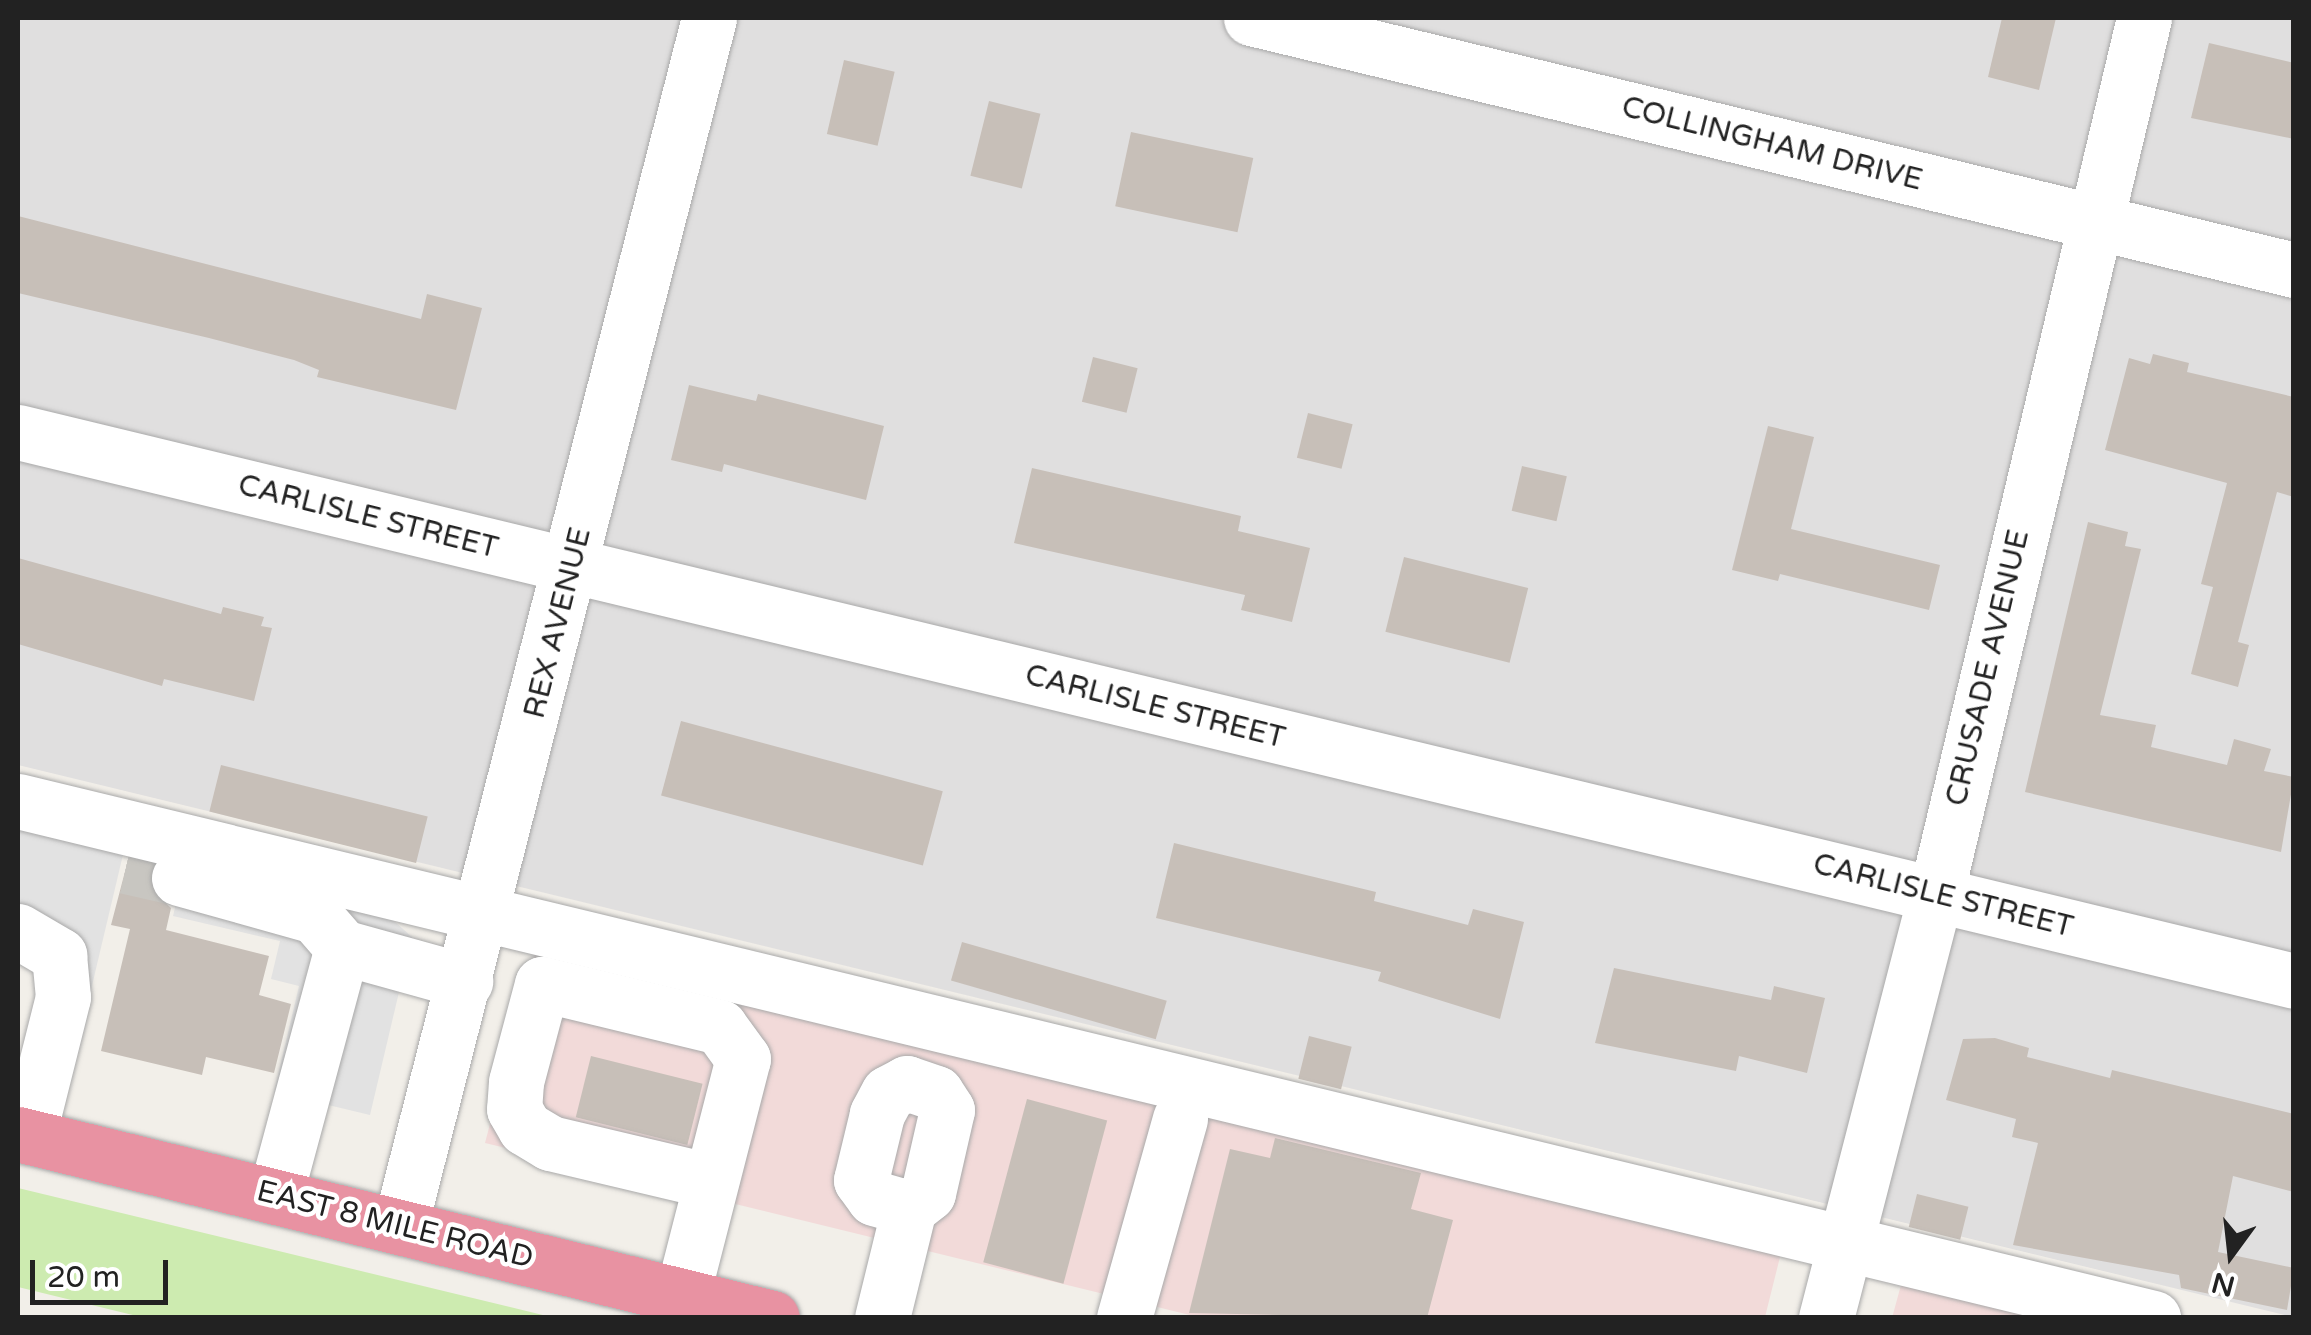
<!DOCTYPE html>
<style>
body{margin:0}
#map{position:relative;width:2311px;height:1335px;overflow:hidden;background:#f2efe9;font-family:"Varela Round",sans-serif}
div>[style]{position:absolute}
.residential>*{inset:0;background:#e0dfdf}
.commercial>*{inset:0;background:#f2dad9}
.grass>*{inset:0;background:#cdebb0}
.parking>*{inset:0;background:#e2e2e2}
.building>*{inset:0;background:#c7bfb8;transform-origin:0 0}
.minor-tunnel>*{height:55px;margin-top:-27.5px;transform-origin:0;background:repeating-linear-gradient(90deg,#c8c6c1 0 55px,transparent 0 83px)}
.roads{filter:drop-shadow(0 0 2px #a9a9a9) drop-shadow(0 0 2px #a9a9a9)}
.minor>*{height:55px;margin:-27.5px;padding:0 27.5px;transform-origin:27.5px;border-radius:27.5px;background:#fff}
.highway>*{height:55px;margin:-27.5px;padding:0 27.5px;transform-origin:27.5px;border-radius:27.5px;background:#e892a2}
span{translate:-50% -50%;white-space:nowrap;text-align:center;line-height:1.15;-webkit-text-stroke:9px #fff;paint-order:stroke}
.street-label{font-size:30px;color:#222}
.frame{position:absolute;inset:0;border:20px solid #222;pointer-events:none}
.north{position:absolute;left:2181px;top:1205px;width:100px;height:100px;-webkit-text-stroke:8px #fff;paint-order:stroke;rotate:195deg;font-size:28px;font-weight:700;line-height:40px;text-align:center;color:#222}
.north::after{content:'';display:block;margin:auto;width:35px;height:45px;background:#222;clip-path:polygon(50% 0,100% 100%,50% 72%,0 100%)}
.scale{position:absolute;left:30px;top:1260px;width:138px;height:45px;box-sizing:border-box;border:5px solid #222;border-top:0;padding-left:12px;font-size:30px;line-height:35px;white-space:nowrap;color:#222;-webkit-text-stroke:8px #fff;paint-order:stroke}
</style>
<div id="map">
<div class="residential">
<div style="clip-path:polygon(18px 18px,2293px 18px,2293px 1317px,18px 765px)"></div>
</div>
<div class="commercial">
<div style="clip-path:polygon(539px 936px,1784px 1241px,1765px 1317px,1198px 1317px,485px 1143px)"></div>
<div style="clip-path:polygon(1904px 1274px,2086px 1318px,1892px 1318px)"></div>
</div>
<div class="grass">
<div style="clip-path:polygon(18px 1188px,551px 1317px,145px 1318px,18px 1287px)"></div>
</div>
<div class="parking">
<div style="clip-path:polygon(18px 815px,126px 842px,81px 1032px,32px 968px,18px 965px)"></div>
<div style="clip-path:polygon(188px 854px,368px 898px,412px 937px,370px 1115px,274px 1092px,299px 986px,271px 979px,280px 941px,173px 916px)"></div>
</div>
<div class="building">
<div style="clip-path:polygon(2002px 18px,2056px 18px,2039px 90px,1988px 77px)"></div>
<div style="clip-path:polygon(2209px 43px,2294px 63px,2294px 139px,2191px 118px)"></div>
<div style="left:844px;top:60px;width:52px;height:76px;rotate:13deg"></div>
<div style="left:989px;top:101px;width:53px;height:77px;rotate:14deg"></div>
<div style="left:1131px;top:132px;width:125px;height:76px;rotate:12deg"></div>
<div style="clip-path:polygon(18px 216px,421px 319px,427px 294px,482px 308px,456px 410px,317px 377px,319px 370px,294px 360px,209px 338px,18px 293px)"></div>
<div style="clip-path:polygon(2153px 354px,2189px 363px,2187px 372px,2294px 397px,2294px 497px,2277px 492px,2238px 642px,2249px 645px,2238px 687px,2191px 674px,2213px 587px,2201px 584px,2227px 483px,2105px 450px,2129px 358px,2150px 364px)"></div>
<div style="left:1093px;top:357px;width:46px;height:46px;rotate:14deg"></div>
<div style="clip-path:polygon(689px 385px,756px 401px,758px 394px,884px 426px,866px 500px,724px 464px,722px 472px,671px 460px)"></div>
<div style="left:1308px;top:413px;width:46px;height:46px;rotate:14deg"></div>
<div style="clip-path:polygon(1768px 426px,1814px 437px,1791px 529px,1940px 565px,1929px 610px,1780px 574px,1778px 581px,1732px 570px)"></div>
<div style="left:1522px;top:466px;width:46px;height:46px;rotate:13deg"></div>
<div style="clip-path:polygon(1032px 468px,1241px 516px,1238px 531px,1310px 548px,1292px 622px,1241px 610px,1245px 595px,1014px 543px)"></div>
<div style="clip-path:polygon(2088px 522px,2128px 532px,2125px 546px,2141px 549px,2100px 715px,2156px 725px,2151px 747px,2227px 765px,2234px 739px,2271px 749px,2264px 771px,2294px 777px,2281px 852px,2025px 792px)"></div>
<div style="left:1404px;top:557px;width:128px;height:77px;rotate:14deg"></div>
<div style="clip-path:polygon(18px 558px,221px 614px,223px 607px,264px 617px,261px 626px,272px 628px,254px 701px,164px 679px,162px 686px,18px 644px)"></div>
<div style="left:681px;top:721px;width:271px;height:77px;rotate:15deg"></div>
<div style="left:221px;top:765px;width:213px;height:48px;rotate:14deg"></div>
<div style="clip-path:polygon(1174px 843px,1376px 892px,1374px 901px,1468px 925px,1473px 909px,1524px 922px,1500px 1019px,1378px 981px,1381px 972px,1156px 918px)"></div>
<div style="clip-path:polygon(128px 860px,151px 865px,149px 887px,171px 908px,166px 930px,269px 956px,259px 995px,291px 1004px,274px 1073px,206px 1057px,202px 1075px,101px 1051px,130px 929px,111px 925px)"></div>
<div style="left:962px;top:942px;width:213px;height:40px;rotate:16deg"></div>
<div style="clip-path:polygon(1614px 968px,1771px 1000px,1774px 986px,1825px 998px,1807px 1073px,1739px 1056px,1736px 1071px,1595px 1043px)"></div>
<div style="left:1309px;top:1036px;width:44px;height:44px;rotate:14deg"></div>
<div style="clip-path:polygon(1995px 1038px,2029px 1048px,2027px 1057px,2110px 1078px,2112px 1070px,2294px 1114px,2294px 1192px,2233px 1176px,2218px 1252px,2294px 1268px,2287px 1310px,2181px 1288px,2179px 1275px,2013px 1245px,2038px 1143px,2012px 1137px,2016px 1119px,1946px 1100px,1963px 1039px)"></div>
<div style="left:591px;top:1056px;width:115px;height:63px;rotate:14deg"></div>
<div style="left:1027px;top:1099px;width:83px;height:169px;rotate:15deg"></div>
<div style="clip-path:polygon(1275px 1138px,1421px 1173px,1411px 1209px,1453px 1220px,1427px 1318px,1189px 1313px,1230px 1149px,1270px 1158px)"></div>
<div style="left:1917px;top:1194px;width:53px;height:34px;rotate:14deg"></div>
</div>
<div class="minor-tunnel">
<div style="left:126px;top:866px;width:54px;rotate:12.8deg"></div>
</div>
<div class="roads">
<div class="minor">
<div style="left:1251px;top:18px;width:1073px;rotate:13.58deg"></div>
<div style="left:18px;top:432px;width:2341px;rotate:13.56deg"></div>
<div style="left:18px;top:801px;width:2197px;rotate:13.61deg"></div>
<div style="left:179px;top:878px;width:141px;rotate:15.6deg"></div>
<div style="left:315px;top:916px;width:41px;rotate:48.9deg"></div>
<div style="left:342px;top:947px;width:128px;rotate:15.5deg"></div>
<div style="left:18px;top:931px;width:48px;rotate:30.3deg"></div>
<div style="left:59px;top:955px;width:42px;rotate:84.6deg"></div>
<div style="left:63px;top:997px;width:143px;rotate:104.1deg"></div>
<div style="left:275px;top:1196px;width:258px;rotate:-74.9deg"></div>
<div style="left:400px;top:1226px;width:1247px;rotate:-75.65deg"></div>
<div style="left:682px;top:1296px;width:245px;rotate:-75.6deg"></div>
<div style="left:743px;top:1059px;width:39px;rotate:-126deg"></div>
<div style="left:720px;top:1027px;width:183px;rotate:-166.4deg"></div>
<div style="left:542px;top:984px;width:101px;rotate:104.9deg"></div>
<div style="left:516px;top:1082px;width:27px;rotate:94deg"></div>
<div style="left:514px;top:1109px;width:22px;rotate:60deg"></div>
<div style="left:525px;top:1128px;width:29px;rotate:31deg"></div>
<div style="left:550px;top:1143px;width:165px;rotate:13.3deg"></div>
<div style="left:882px;top:1318px;width:113px;rotate:-76.2deg"></div>
<div style="left:909px;top:1208px;width:24px;rotate:-38deg"></div>
<div style="left:928px;top:1193px;width:85px;rotate:-77.1deg"></div>
<div style="left:947px;top:1110px;width:20px;rotate:-123deg"></div>
<div style="left:936px;top:1093px;width:31px;rotate:-161deg"></div>
<div style="left:907px;top:1083px;width:21px;rotate:152deg"></div>
<div style="left:888px;top:1093px;width:24px;rotate:118deg"></div>
<div style="left:877px;top:1114px;width:68px;rotate:103.6deg"></div>
<div style="left:861px;top:1180px;width:22px;rotate:54deg"></div>
<div style="left:874px;top:1198px;width:36px;rotate:16deg"></div>
<div style="left:1124px;top:1318px;width:207px;rotate:-74.3deg"></div>
<div style="left:1826px;top:1318px;width:438px;rotate:-75.5deg"></div>
<div style="left:1936px;top:894px;width:900px;rotate:-76.64deg"></div>
</div>
<div class="highway">
<div style="left:18px;top:1134px;width:776px;rotate:13.71deg"></div>
</div>
</div>
<div class="street-label">
<span style="left:1772px;top:144px;rotate:14deg">COLLINGHAM DRIVE</span>
<span style="left:368px;top:517px;rotate:14deg">CARLISLE STREET</span>
<span style="left:558px;top:623px;rotate:-76deg">REX AVENUE</span>
<span style="left:1988px;top:668px;rotate:-77deg">CRUSADE AVENUE</span>
<span style="left:1155px;top:707px;rotate:14deg">CARLISLE STREET</span>
<span style="left:1943px;top:896px;rotate:14deg">CARLISLE STREET</span>
<span style="left:395px;top:1225px;rotate:14deg">EAST 8 MILE ROAD</span>
</div>
<div class="frame"></div>
<div class="north">N</div>
<div class="scale">20 m</div>
</div>
